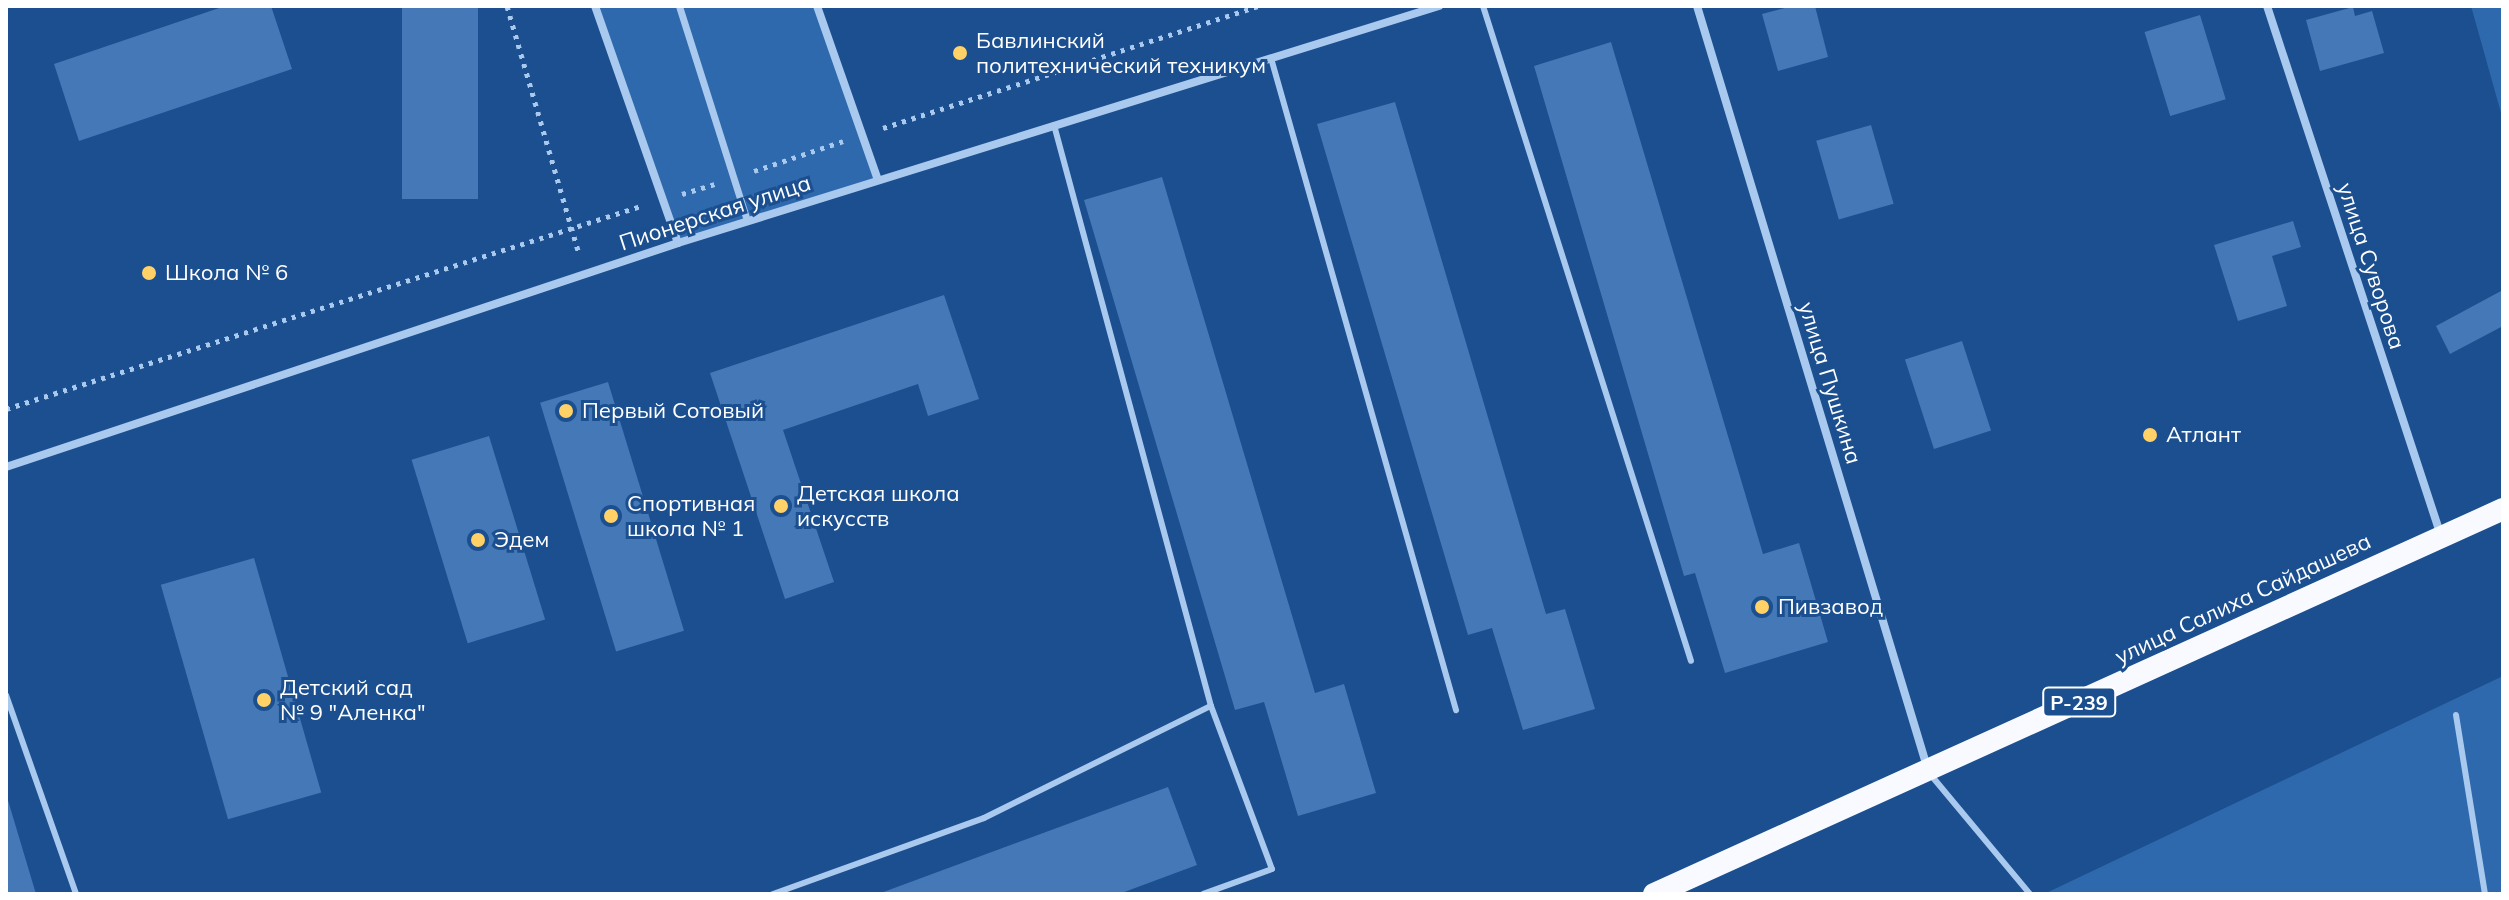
<!DOCTYPE html>
<meta charset="utf-8">
<style>
body{margin:0}
#map{position:relative;width:2509px;height:900px;overflow:hidden;background:#1b4f8f;font-family:Mulish,sans-serif}
div>[style]{position:absolute}
.green>*{inset:0;background:#2e69ad}
.building>*{inset:0;background:#4478b7;transform-origin:0 0}
.path>*{height:5px;margin-top:-2.5px;transform-origin:0;background:repeating-linear-gradient(90deg,#a9c9ee 0 4px,transparent 0 10px)}
.service>*{height:6px;margin:-3px;padding:0 3px;transform-origin:3px;border-radius:3px;background:#a9c9ee}
.pedestrian>*{height:7px;margin:-3.5px;padding:0 3.5px;transform-origin:3.5px;border-radius:3.5px;background:#a9c9ee}
.minor>*{height:8px;margin:-4px;padding:0 4px;transform-origin:4px;border-radius:4px;background:#a9c9ee}
.trunk>*{height:22px;margin:-11px;padding:0 11px;transform-origin:11px;border-radius:11px;background:#f8faff}
.dots>*{width:22px;height:22px;translate:-50% -50%;box-sizing:border-box;border:4px solid #1b4f8f;border-radius:50%}
span{translate:-50% -50%;white-space:nowrap;text-align:center;line-height:1.15;-webkit-text-stroke:6px #1b4f8f;paint-order:stroke}
.shield-label span{padding:2px 6px;background:#1b4f8f;border:2px solid;border-radius:6px;-webkit-text-stroke-width:0}
.shield-label{font-size:20px;color:#fff;font-weight:700}
.poi-label{font-size:22px;color:#fff}
.left{translate:0 -50%;text-align:left}
.street-label{font-size:22px;color:#fff}
.frame{position:absolute;inset:0;border:8px solid #fff;pointer-events:none}
</style>
<div id="map">
<div class="green">
<div style="clip-path:polygon(595px 6px,817px 6px,878px 180px,678px 243px)"></div>
<div style="clip-path:polygon(2471px 6px,2503px 6px,2503px 120px)"></div>
<div style="clip-path:polygon(2503px 676px,2503px 894px,2044px 894px)"></div>
</div>
<div class="building">
<div style="clip-path:polygon(225px 6px,271px 6px,292px 69px,79px 141px,54px 64px)"></div>
<div style="left:402px;top:6px;width:76px;height:193px"></div>
<div style="clip-path:polygon(1792px 6px,1815px 6px,1828px 57px,1778px 71px,1762px 14px)"></div>
<div style="clip-path:polygon(2353px 7px,2355px 16px,2372px 11px,2384px 53px,2320px 71px,2306px 20px)"></div>
<div style="left:2200px;top:15px;width:88px;height:58px;rotate:73deg"></div>
<div style="clip-path:polygon(1611px 42px,1763px 554px,1799px 543px,1828px 642px,1725px 673px,1695px 573px,1684px 576px,1534px 66px)"></div>
<div style="clip-path:polygon(1395px 102px,1546px 614px,1565px 609px,1595px 709px,1523px 730px,1492px 628px,1468px 635px,1317px 124px)"></div>
<div style="left:1871px;top:125px;width:82px;height:57px;rotate:74deg"></div>
<div style="clip-path:polygon(1162px 177px,1315px 693px,1344px 684px,1376px 793px,1298px 816px,1264px 702px,1235px 710px,1084px 200px)"></div>
<div style="clip-path:polygon(2293px 221px,2301px 247px,2272px 256px,2287px 306px,2238px 321px,2214px 245px)"></div>
<div style="clip-path:polygon(2501px 291px,2503px 326px,2450px 354px,2436px 326px)"></div>
<div style="clip-path:polygon(944px 295px,979px 399px,928px 416px,918px 384px,783px 430px,834px 582px,785px 599px,710px 373px)"></div>
<div style="left:1962px;top:341px;width:94px;height:60px;rotate:72deg"></div>
<div style="left:608px;top:382px;width:260px;height:71px;rotate:73deg"></div>
<div style="left:489px;top:436px;width:192px;height:81px;rotate:73deg"></div>
<div style="left:254px;top:558px;width:244px;height:97px;rotate:74deg"></div>
<div style="clip-path:polygon(1168px 787px,1197px 865px,1119px 894px,878px 894px)"></div>
<div style="clip-path:polygon(7px 797px,36px 894px,6px 894px)"></div>
</div>
<div class="path">
<div style="left:507px;top:6px;width:258px;rotate:73.8deg"></div>
<div style="left:883px;top:128px;width:395px;rotate:-18deg"></div>
<div style="left:754px;top:171px;width:94px;rotate:-18.6deg"></div>
<div style="left:682px;top:194px;width:34px;rotate:-17deg"></div>
<div style="left:6px;top:409px;width:667px;rotate:-17.73deg"></div>
</div>
<div class="service">
<div style="left:1483px;top:6px;width:687px;rotate:72.38deg"></div>
<div style="left:1271px;top:58px;width:678px;rotate:74.16deg"></div>
<div style="left:1054px;top:125px;width:602px;rotate:74.88deg"></div>
<div style="left:6px;top:695px;width:211px;rotate:70.6deg"></div>
<div style="left:2456px;top:715px;width:181px;rotate:80.8deg"></div>
<div style="left:1930px;top:774px;width:156px;rotate:50.2deg"></div>
<div style="left:773px;top:894px;width:224px;rotate:-19.8deg"></div>
<div style="left:984px;top:818px;width:253px;rotate:-26.3deg"></div>
<div style="left:1211px;top:706px;width:174px;rotate:69.5deg"></div>
<div style="left:1272px;top:869px;width:73px;rotate:160.1deg"></div>
</div>
<div class="pedestrian">
<div style="left:679px;top:6px;width:225px;rotate:72.4deg"></div>
</div>
<div class="minor">
<div style="left:595px;top:6px;width:251px;rotate:70.7deg"></div>
<div style="left:817px;top:6px;width:184px;rotate:70.7deg"></div>
<div style="left:1697px;top:6px;width:795px;rotate:73.18deg"></div>
<div style="left:2267px;top:6px;width:558px;rotate:71.82deg"></div>
<div style="left:6px;top:467px;width:708px;rotate:-18.43deg"></div>
<div style="left:678px;top:243px;width:797px;rotate:-17.3deg"></div>
</div>
<div class="trunk">
<div style="left:1654px;top:894px;width:932px;rotate:-24.39deg"></div>
</div>
<div class="dots">
<div style="left:960px;top:53px;background:#ffd166"></div>
<div style="left:149px;top:273px;background:#ffd166"></div>
<div style="left:566px;top:411px;background:#ffd166"></div>
<div style="left:2150px;top:435px;background:#ffd166"></div>
<div style="left:781px;top:506px;background:#ffd166"></div>
<div style="left:611px;top:516px;background:#ffd166"></div>
<div style="left:478px;top:540px;background:#ffd166"></div>
<div style="left:1762px;top:607px;background:#ffd166"></div>
<div style="left:264px;top:700px;background:#ffd166"></div>
</div>
<div class="shield-label">
<span style="left:2079px;top:702px">Р-239</span>
</div>
<div class="poi-label">
<span class="left" style="left:976px;top:53px">Бавлинский<br>политехнический техникум</span>
<span class="left" style="left:165px;top:273px">Школа № 6</span>
<span class="left" style="left:582px;top:411px">Первый Сотовый</span>
<span class="left" style="left:2166px;top:435px">Атлант</span>
<span class="left" style="left:797px;top:506px">Детская школа<br>искусств</span>
<span class="left" style="left:627px;top:516px">Спортивная<br>школа № 1</span>
<span class="left" style="left:494px;top:540px">Эдем</span>
<span class="left" style="left:1778px;top:607px">Пивзавод</span>
<span class="left" style="left:280px;top:700px">Детский сад<br>№ 9 "Аленка"</span>
</div>
<div class="street-label">
<span style="left:715px;top:213px;rotate:-18deg">Пионерская улица</span>
<span style="left:2371px;top:266px;rotate:72deg">улица Суворова</span>
<span style="left:1830px;top:383px;rotate:73deg">улица Пушкина</span>
<span style="left:2243px;top:599px;rotate:-25deg">улица Салиха Сайдашева</span>
</div>
<div class="frame"></div>
</div>
